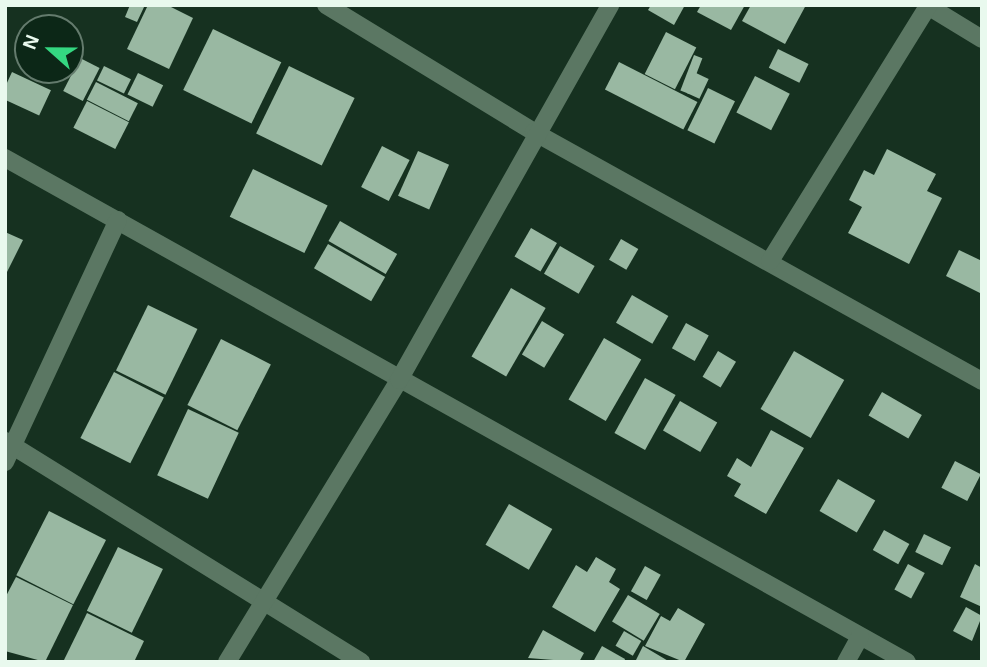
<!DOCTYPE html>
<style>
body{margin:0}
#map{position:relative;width:987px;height:667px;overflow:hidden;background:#163120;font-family:Helvetica,sans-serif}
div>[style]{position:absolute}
.building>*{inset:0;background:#99b8a2;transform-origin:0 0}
.minor>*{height:18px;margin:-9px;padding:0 9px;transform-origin:9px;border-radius:9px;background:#5b7763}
span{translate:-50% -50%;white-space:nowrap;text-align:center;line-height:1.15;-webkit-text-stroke:7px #0c2717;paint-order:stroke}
.frame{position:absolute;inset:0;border:7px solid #e9f9ee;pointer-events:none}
.north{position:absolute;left:14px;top:14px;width:70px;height:70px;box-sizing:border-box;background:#0c2717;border:2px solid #647b6d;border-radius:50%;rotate:291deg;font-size:19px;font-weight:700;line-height:28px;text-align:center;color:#e9f9ee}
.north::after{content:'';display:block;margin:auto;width:24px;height:32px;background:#34d881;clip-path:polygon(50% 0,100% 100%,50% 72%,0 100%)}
</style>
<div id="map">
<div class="building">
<div style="clip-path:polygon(130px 5px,144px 7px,137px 22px,125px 17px)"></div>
<div style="clip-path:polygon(148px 5px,167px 5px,193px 18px,169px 69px,127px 49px)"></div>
<div style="clip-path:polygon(651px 5px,685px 5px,674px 25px,648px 10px)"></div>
<div style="clip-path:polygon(701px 5px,745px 5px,731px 30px,697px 12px)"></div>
<div style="clip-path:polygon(751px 5px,806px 5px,785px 44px,742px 21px)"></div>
<div style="left:213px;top:29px;width:76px;height:68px;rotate:26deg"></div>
<div style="left:666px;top:32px;width:34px;height:47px;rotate:27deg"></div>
<div style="left:778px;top:49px;width:34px;height:21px;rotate:26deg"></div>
<div style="left:694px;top:55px;width:9px;height:38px;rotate:21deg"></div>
<div style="left:80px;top:58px;width:22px;height:37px;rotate:27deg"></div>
<div style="left:619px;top:62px;width:88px;height:31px;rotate:27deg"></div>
<div style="left:104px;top:66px;width:30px;height:16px;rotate:26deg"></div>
<div style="left:289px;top:66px;width:73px;height:75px;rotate:26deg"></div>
<div style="left:12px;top:72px;width:43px;height:28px;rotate:25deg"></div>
<div style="left:138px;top:73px;width:28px;height:24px;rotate:26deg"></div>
<div style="left:696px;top:73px;width:14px;height:22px;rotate:25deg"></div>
<div style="left:755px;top:76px;width:39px;height:41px;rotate:27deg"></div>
<div style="left:96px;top:82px;width:47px;height:20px;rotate:27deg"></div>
<div style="left:708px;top:88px;width:30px;height:47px;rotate:26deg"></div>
<div style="left:87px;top:101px;width:47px;height:30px;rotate:27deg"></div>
<div style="left:382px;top:146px;width:31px;height:46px;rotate:27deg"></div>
<div style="clip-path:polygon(887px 149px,936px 174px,927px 191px,942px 198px,909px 264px,848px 233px,862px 207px,849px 200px,864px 170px,874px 175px)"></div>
<div style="left:418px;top:151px;width:34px;height:49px;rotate:24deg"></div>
<div style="left:253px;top:169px;width:83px;height:53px;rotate:26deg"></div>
<div style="left:340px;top:221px;width:66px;height:23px;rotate:30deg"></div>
<div style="left:531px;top:228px;width:30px;height:33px;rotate:30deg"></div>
<div style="clip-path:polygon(5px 232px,23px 240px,5px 276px)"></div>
<div style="left:621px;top:239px;width:20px;height:24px;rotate:30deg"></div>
<div style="left:328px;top:244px;width:66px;height:28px;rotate:30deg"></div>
<div style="left:560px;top:246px;width:40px;height:32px;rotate:30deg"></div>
<div style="clip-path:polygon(959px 250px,982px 261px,982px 294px,946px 276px)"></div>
<div style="left:511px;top:288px;width:40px;height:79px;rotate:30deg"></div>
<div style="left:632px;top:295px;width:42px;height:32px;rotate:30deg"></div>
<div style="left:148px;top:305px;width:55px;height:73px;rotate:26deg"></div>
<div style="left:542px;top:321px;width:26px;height:39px;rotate:31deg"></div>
<div style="left:686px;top:323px;width:26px;height:29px;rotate:29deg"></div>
<div style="left:604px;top:338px;width:43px;height:71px;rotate:30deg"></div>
<div style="left:221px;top:339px;width:56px;height:74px;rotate:27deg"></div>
<div style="left:718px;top:351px;width:21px;height:30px;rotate:31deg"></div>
<div style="left:794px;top:351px;width:58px;height:67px;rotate:30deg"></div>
<div style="left:114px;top:372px;width:56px;height:74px;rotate:27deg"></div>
<div style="left:645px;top:378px;width:35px;height:63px;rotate:29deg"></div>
<div style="left:882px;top:392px;width:46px;height:27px;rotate:30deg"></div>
<div style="left:680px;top:401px;width:43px;height:34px;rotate:30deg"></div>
<div style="left:188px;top:409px;width:56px;height:73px;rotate:25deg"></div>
<div style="clip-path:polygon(771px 430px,804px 448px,766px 514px,734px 496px,741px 484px,727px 476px,737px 458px,751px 467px)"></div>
<div style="left:955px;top:461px;width:29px;height:30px;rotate:27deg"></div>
<div style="left:838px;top:479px;width:43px;height:37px;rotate:30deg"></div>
<div style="left:509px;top:504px;width:50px;height:47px;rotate:30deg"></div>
<div style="left:49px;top:511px;width:64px;height:72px;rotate:27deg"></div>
<div style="left:884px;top:530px;width:29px;height:23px;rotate:29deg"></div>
<div style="left:924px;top:534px;width:30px;height:20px;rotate:26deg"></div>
<div style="left:118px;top:547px;width:50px;height:71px;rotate:26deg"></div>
<div style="clip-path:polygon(596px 557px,616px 569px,609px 582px,620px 589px,595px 632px,552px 607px,576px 565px,587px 572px)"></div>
<div style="left:908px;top:564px;width:19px;height:29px;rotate:28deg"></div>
<div style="clip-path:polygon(975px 564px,982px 568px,982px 607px,960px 597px)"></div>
<div style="left:645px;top:566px;width:18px;height:29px;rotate:29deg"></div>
<div style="clip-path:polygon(16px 577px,73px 605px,45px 662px,5px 651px,5px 598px)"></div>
<div style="left:628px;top:595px;width:37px;height:31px;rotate:31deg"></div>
<div style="clip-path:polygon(966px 607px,982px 616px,972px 641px,953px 631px)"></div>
<div style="clip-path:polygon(678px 608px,705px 624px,684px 662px,645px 646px,661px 616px,670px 621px)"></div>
<div style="clip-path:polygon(87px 613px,144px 641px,134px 662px,63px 662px)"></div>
<div style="clip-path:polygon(543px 630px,584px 653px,579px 662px,528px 658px)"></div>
<div style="left:624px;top:631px;width:20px;height:17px;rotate:30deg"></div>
<div style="clip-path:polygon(602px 646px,625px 659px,624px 662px,593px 662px)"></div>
<div style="clip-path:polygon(643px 646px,670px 662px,636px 660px)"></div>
</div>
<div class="minor">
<div style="left:326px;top:5px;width:244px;rotate:31.4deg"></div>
<div style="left:534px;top:132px;width:513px;rotate:29.07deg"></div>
<div style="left:928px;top:6px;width:63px;rotate:31.4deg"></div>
<div style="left:5px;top:158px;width:1033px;rotate:29.19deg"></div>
<div style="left:770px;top:261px;width:301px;rotate:-58.2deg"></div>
<div style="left:5px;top:441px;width:419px;rotate:31.8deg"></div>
<div style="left:5px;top:462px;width:267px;rotate:-65deg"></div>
<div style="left:227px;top:662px;width:330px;rotate:-58.6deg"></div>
<div style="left:399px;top:380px;width:430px;rotate:-60.6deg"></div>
<div style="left:846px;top:662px;width:29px;rotate:-61deg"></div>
</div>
<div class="frame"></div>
<div class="north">N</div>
</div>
